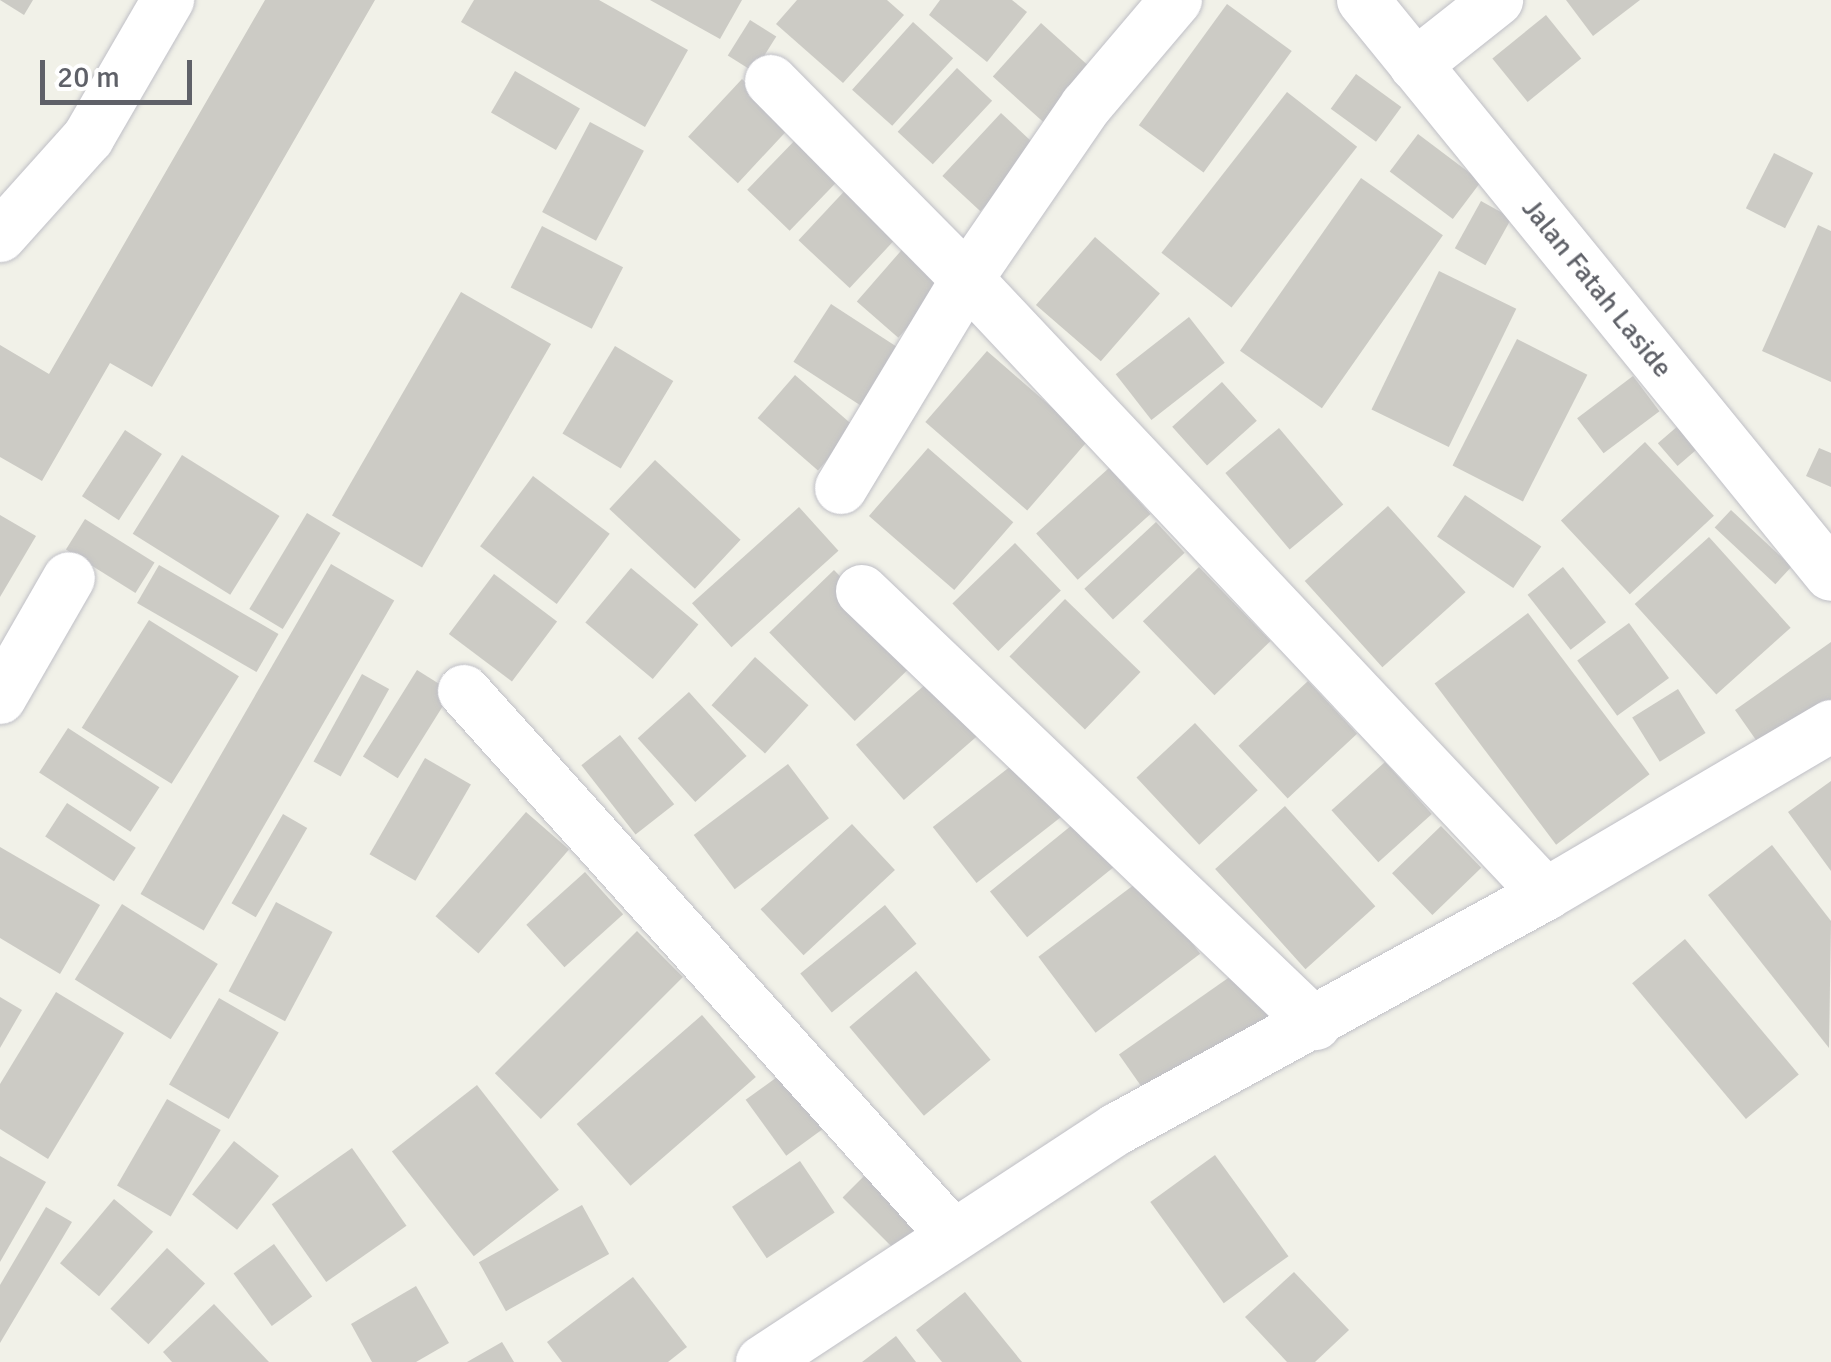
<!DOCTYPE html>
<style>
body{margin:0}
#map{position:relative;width:1831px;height:1362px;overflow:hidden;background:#f1f1e8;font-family:Signika,sans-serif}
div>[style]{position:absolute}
.building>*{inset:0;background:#cccbc5;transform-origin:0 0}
.roads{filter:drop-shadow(0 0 2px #bfbfc6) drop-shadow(0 0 2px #bfbfc6)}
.minor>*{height:52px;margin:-26px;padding:0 26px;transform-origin:26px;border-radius:26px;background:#fff}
span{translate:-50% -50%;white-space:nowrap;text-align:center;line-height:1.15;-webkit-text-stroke:9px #fff;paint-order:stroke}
.street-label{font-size:28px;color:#5f6168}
.scale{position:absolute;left:40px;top:60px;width:152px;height:45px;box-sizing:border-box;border:5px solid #5f6168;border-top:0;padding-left:12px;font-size:30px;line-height:35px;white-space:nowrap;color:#5f6168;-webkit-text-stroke:8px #fff;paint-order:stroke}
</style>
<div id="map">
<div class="building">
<div style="clip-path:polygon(0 0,33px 0,24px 15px)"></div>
<div style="clip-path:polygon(265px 0,375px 0,152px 387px,110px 363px,42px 481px,0 457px,0 345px,49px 374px)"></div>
<div style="clip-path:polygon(474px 0,599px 0,688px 50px,645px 127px,461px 22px)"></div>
<div style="clip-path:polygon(650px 0,742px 0,720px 39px)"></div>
<div style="clip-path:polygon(797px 0,887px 0,904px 15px,843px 83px,776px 24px)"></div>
<div style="clip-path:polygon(940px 0,1012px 0,1027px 12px,987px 62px,929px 15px)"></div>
<div style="clip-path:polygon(1566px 0,1640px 0,1593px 36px)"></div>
<div style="left:1227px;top:4px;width:80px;height:150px;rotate:36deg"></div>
<div style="left:1546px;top:15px;width:56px;height:69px;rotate:51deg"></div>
<div style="left:750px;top:20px;width:31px;height:42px;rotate:32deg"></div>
<div style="left:913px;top:22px;width:54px;height:91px;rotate:42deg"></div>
<div style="left:1041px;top:23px;width:81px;height:72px;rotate:42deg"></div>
<div style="left:957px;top:68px;width:48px;height:87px;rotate:43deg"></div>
<div style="left:515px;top:71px;width:75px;height:48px;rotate:30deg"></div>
<div style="left:1356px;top:74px;width:56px;height:43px;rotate:36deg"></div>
<div style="left:742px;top:79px;width:68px;height:79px;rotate:43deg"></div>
<div style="left:1287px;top:92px;width:89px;height:204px;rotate:38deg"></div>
<div style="left:1001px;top:113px;width:52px;height:86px;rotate:43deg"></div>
<div style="left:590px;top:122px;width:61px;height:102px;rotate:28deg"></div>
<div style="left:1418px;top:134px;width:79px;height:47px;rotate:37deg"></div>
<div style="left:800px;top:135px;width:59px;height:76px;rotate:44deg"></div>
<div style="left:1774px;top:153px;width:44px;height:62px;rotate:27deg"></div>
<div style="left:1361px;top:178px;width:100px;height:211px;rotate:35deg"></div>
<div style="left:851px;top:184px;width:70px;height:77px;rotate:43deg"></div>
<div style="left:1481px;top:201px;width:35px;height:54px;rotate:29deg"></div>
<div style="clip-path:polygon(1818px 225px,1831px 231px,1831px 382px,1762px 351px)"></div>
<div style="left:542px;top:226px;width:91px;height:69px;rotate:27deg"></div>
<div style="left:1095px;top:237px;width:86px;height:90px;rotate:41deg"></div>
<div style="left:906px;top:245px;width:55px;height:75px;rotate:41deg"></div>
<div style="left:1439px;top:271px;width:86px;height:154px;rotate:26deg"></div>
<div style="left:461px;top:292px;width:104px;height:258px;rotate:30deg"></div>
<div style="left:831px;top:304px;width:93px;height:69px;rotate:33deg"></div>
<div style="left:1189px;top:317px;width:58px;height:93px;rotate:52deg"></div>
<div style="left:1517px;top:339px;width:79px;height:142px;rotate:27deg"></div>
<div style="left:615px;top:346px;width:68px;height:102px;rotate:31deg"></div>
<div style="left:987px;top:351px;width:135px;height:94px;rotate:41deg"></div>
<div style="left:795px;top:375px;width:80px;height:57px;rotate:41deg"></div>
<div style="left:1633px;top:376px;width:44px;height:70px;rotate:53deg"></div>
<div style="left:1222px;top:382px;width:52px;height:67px;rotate:48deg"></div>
<div style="left:1679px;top:425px;width:30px;height:28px;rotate:49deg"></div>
<div style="left:1279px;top:428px;width:100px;height:70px;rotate:50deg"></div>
<div style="left:125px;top:430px;width:44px;height:79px;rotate:33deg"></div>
<div style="left:1645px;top:442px;width:101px;height:115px;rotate:47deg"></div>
<div style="left:928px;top:448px;width:113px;height:90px;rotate:41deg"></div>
<div style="clip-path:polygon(1819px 448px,1831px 453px,1831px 487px,1806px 476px)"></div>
<div style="left:182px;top:455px;width:115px;height:93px;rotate:32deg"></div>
<div style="left:655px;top:460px;width:117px;height:67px;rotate:43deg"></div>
<div style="left:1109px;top:468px;width:62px;height:98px;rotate:48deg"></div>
<div style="left:533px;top:476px;width:96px;height:88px;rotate:37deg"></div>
<div style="left:1465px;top:495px;width:92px;height:50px;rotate:34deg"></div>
<div style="left:1388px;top:506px;width:116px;height:112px;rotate:48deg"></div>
<div style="left:799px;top:507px;width:59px;height:144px;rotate:48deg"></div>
<div style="left:1731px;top:510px;width:83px;height:24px;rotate:43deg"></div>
<div style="left:307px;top:513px;width:39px;height:112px;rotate:31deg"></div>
<div style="clip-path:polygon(0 515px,36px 536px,0 597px)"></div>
<div style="left:85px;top:519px;width:82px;height:36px;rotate:32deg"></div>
<div style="left:1156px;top:522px;width:42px;height:98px;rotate:47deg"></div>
<div style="left:1709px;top:537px;width:122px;height:100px;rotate:48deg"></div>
<div style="left:1015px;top:543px;width:66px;height:87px;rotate:46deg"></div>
<div style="left:331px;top:564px;width:73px;height:381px;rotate:30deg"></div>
<div style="left:159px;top:565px;width:138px;height:44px;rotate:30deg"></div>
<div style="left:1199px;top:567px;width:103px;height:78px;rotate:46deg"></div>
<div style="left:1563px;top:567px;width:70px;height:45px;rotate:52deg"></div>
<div style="left:631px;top:568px;width:88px;height:71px;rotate:40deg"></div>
<div style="left:834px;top:570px;width:123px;height:90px;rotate:46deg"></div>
<div style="left:494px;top:574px;width:79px;height:75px;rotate:37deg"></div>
<div style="left:1065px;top:599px;width:105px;height:80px;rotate:44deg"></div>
<div style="left:1528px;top:613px;width:202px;height:117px;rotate:53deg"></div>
<div style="left:149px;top:620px;width:106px;height:127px;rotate:32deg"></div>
<div style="left:1629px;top:623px;width:68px;height:64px;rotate:54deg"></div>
<div style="clip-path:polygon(1831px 642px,1831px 703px,1763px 750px,1735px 710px)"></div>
<div style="left:755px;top:657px;width:72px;height:65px;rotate:42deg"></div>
<div style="left:417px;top:670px;width:41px;height:102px;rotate:32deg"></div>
<div style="left:942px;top:670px;width:73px;height:114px;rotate:49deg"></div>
<div style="left:362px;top:674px;width:31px;height:100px;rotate:29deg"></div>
<div style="left:1308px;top:681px;width:72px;height:95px;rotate:47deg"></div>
<div style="left:1678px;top:689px;width:52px;height:54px;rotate:58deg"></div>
<div style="left:689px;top:692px;width:86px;height:69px;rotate:48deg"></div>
<div style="left:1195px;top:723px;width:92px;height:80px;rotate:47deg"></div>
<div style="left:68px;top:728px;width:109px;height:53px;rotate:33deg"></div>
<div style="left:620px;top:735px;width:88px;height:49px;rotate:52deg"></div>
<div style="left:1025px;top:755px;width:71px;height:117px;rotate:52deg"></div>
<div style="left:425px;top:758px;width:53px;height:111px;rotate:30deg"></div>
<div style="left:1385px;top:762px;width:70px;height:72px;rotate:48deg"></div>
<div style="left:788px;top:764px;width:68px;height:118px;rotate:53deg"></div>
<div style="clip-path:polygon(1831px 781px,1831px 871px,1788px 812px)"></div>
<div style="left:67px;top:803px;width:82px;height:40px;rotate:33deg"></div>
<div style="left:1285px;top:806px;width:135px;height:94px;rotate:48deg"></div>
<div style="left:526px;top:812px;width:57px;height:138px;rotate:41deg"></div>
<div style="left:283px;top:814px;width:28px;height:103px;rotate:30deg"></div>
<div style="left:1077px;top:821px;width:59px;height:112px;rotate:51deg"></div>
<div style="left:852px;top:824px;width:63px;height:125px;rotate:47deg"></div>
<div style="left:1441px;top:826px;width:58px;height:68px;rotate:46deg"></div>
<div style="clip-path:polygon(1772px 845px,1831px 921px,1829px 1048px,1708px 895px)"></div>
<div style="clip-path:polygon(0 847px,100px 905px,60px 974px,0 938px)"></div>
<div style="left:585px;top:872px;width:57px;height:79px;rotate:48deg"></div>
<div style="left:1143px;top:878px;width:95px;height:131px;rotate:53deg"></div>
<div style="left:276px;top:902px;width:64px;height:101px;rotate:28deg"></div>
<div style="left:122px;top:904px;width:113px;height:89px;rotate:32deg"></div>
<div style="left:885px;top:905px;width:50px;height:109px;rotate:51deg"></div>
<div style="left:637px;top:931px;width:65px;height:201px;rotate:45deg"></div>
<div style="left:1685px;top:939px;width:177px;height:69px;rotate:50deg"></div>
<div style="left:1241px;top:969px;width:59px;height:149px;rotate:55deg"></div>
<div style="left:916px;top:971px;width:116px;height:87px;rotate:50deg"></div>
<div style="clip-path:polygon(56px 992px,124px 1033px,48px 1159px,0 1129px,0 1084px)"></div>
<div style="clip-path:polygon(0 997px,22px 1010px,0 1048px)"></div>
<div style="left:219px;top:998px;width:69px;height:100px;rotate:30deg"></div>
<div style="left:702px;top:1015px;width:82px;height:166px;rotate:49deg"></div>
<div style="left:795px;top:1064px;width:69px;height:61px;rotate:54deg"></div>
<div style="left:477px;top:1085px;width:133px;height:108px;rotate:52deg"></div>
<div style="left:167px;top:1099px;width:62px;height:100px;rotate:30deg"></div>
<div style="left:234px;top:1141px;width:57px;height:68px;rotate:38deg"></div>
<div style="left:352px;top:1148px;width:95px;height:98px;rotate:55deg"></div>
<div style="left:1215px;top:1155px;width:125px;height:80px;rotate:54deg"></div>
<div style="clip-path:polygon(0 1156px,46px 1182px,0 1262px)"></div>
<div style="left:800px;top:1161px;width:62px;height:82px;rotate:56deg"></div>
<div style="left:873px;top:1167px;width:76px;height:43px;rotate:45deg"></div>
<div style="left:114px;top:1199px;width:51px;height:84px;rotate:40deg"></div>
<div style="left:582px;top:1205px;width:56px;height:118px;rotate:61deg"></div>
<div style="clip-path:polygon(46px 1207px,72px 1222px,0 1343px,0 1285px)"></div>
<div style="left:274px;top:1244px;width:65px;height:50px;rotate:54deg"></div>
<div style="left:167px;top:1248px;width:52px;height:83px;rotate:43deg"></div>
<div style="clip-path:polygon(1294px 1272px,1349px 1330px,1315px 1362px,1287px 1362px,1245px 1317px)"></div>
<div style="clip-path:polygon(633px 1277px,687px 1347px,668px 1362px,562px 1362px,547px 1342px)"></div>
<div style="clip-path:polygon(416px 1286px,449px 1343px,416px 1362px,372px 1362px,351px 1324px)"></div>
<div style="clip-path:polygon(965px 1292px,1022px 1362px,942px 1362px,916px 1330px)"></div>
<div style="clip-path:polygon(214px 1304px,269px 1362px,172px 1362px,163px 1352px)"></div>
<div style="clip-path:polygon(896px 1336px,916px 1362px,862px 1362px)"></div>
<div style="clip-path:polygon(502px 1342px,514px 1362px,467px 1362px)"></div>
</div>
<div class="roads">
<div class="minor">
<div style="left:1363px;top:0;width:741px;rotate:50.86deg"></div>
<div style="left:1415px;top:65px;width:105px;rotate:-38.4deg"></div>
<div style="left:771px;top:81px;width:279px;rotate:45.3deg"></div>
<div style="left:967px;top:279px;width:845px;rotate:46.73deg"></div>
<div style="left:0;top:236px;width:132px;rotate:-48.1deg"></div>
<div style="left:88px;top:138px;width:160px;rotate:-59.9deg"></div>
<div style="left:841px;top:488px;width:244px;rotate:-58.9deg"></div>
<div style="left:967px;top:279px;width:210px;rotate:-55.5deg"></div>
<div style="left:1086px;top:106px;width:139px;rotate:-49.7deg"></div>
<div style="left:862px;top:591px;width:627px;rotate:43.71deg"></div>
<div style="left:464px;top:691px;width:729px;rotate:48.06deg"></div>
<div style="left:0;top:698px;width:138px;rotate:-60.1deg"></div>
<div style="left:762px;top:1362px;width:425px;rotate:-33.3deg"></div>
<div style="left:1117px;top:1129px;width:489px;rotate:-28.7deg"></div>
<div style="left:1546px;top:894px;width:331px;rotate:-30.5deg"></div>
</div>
</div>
<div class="street-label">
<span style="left:1597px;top:288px;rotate:51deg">Jalan Fatah Laside</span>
</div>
<div class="scale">20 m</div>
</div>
